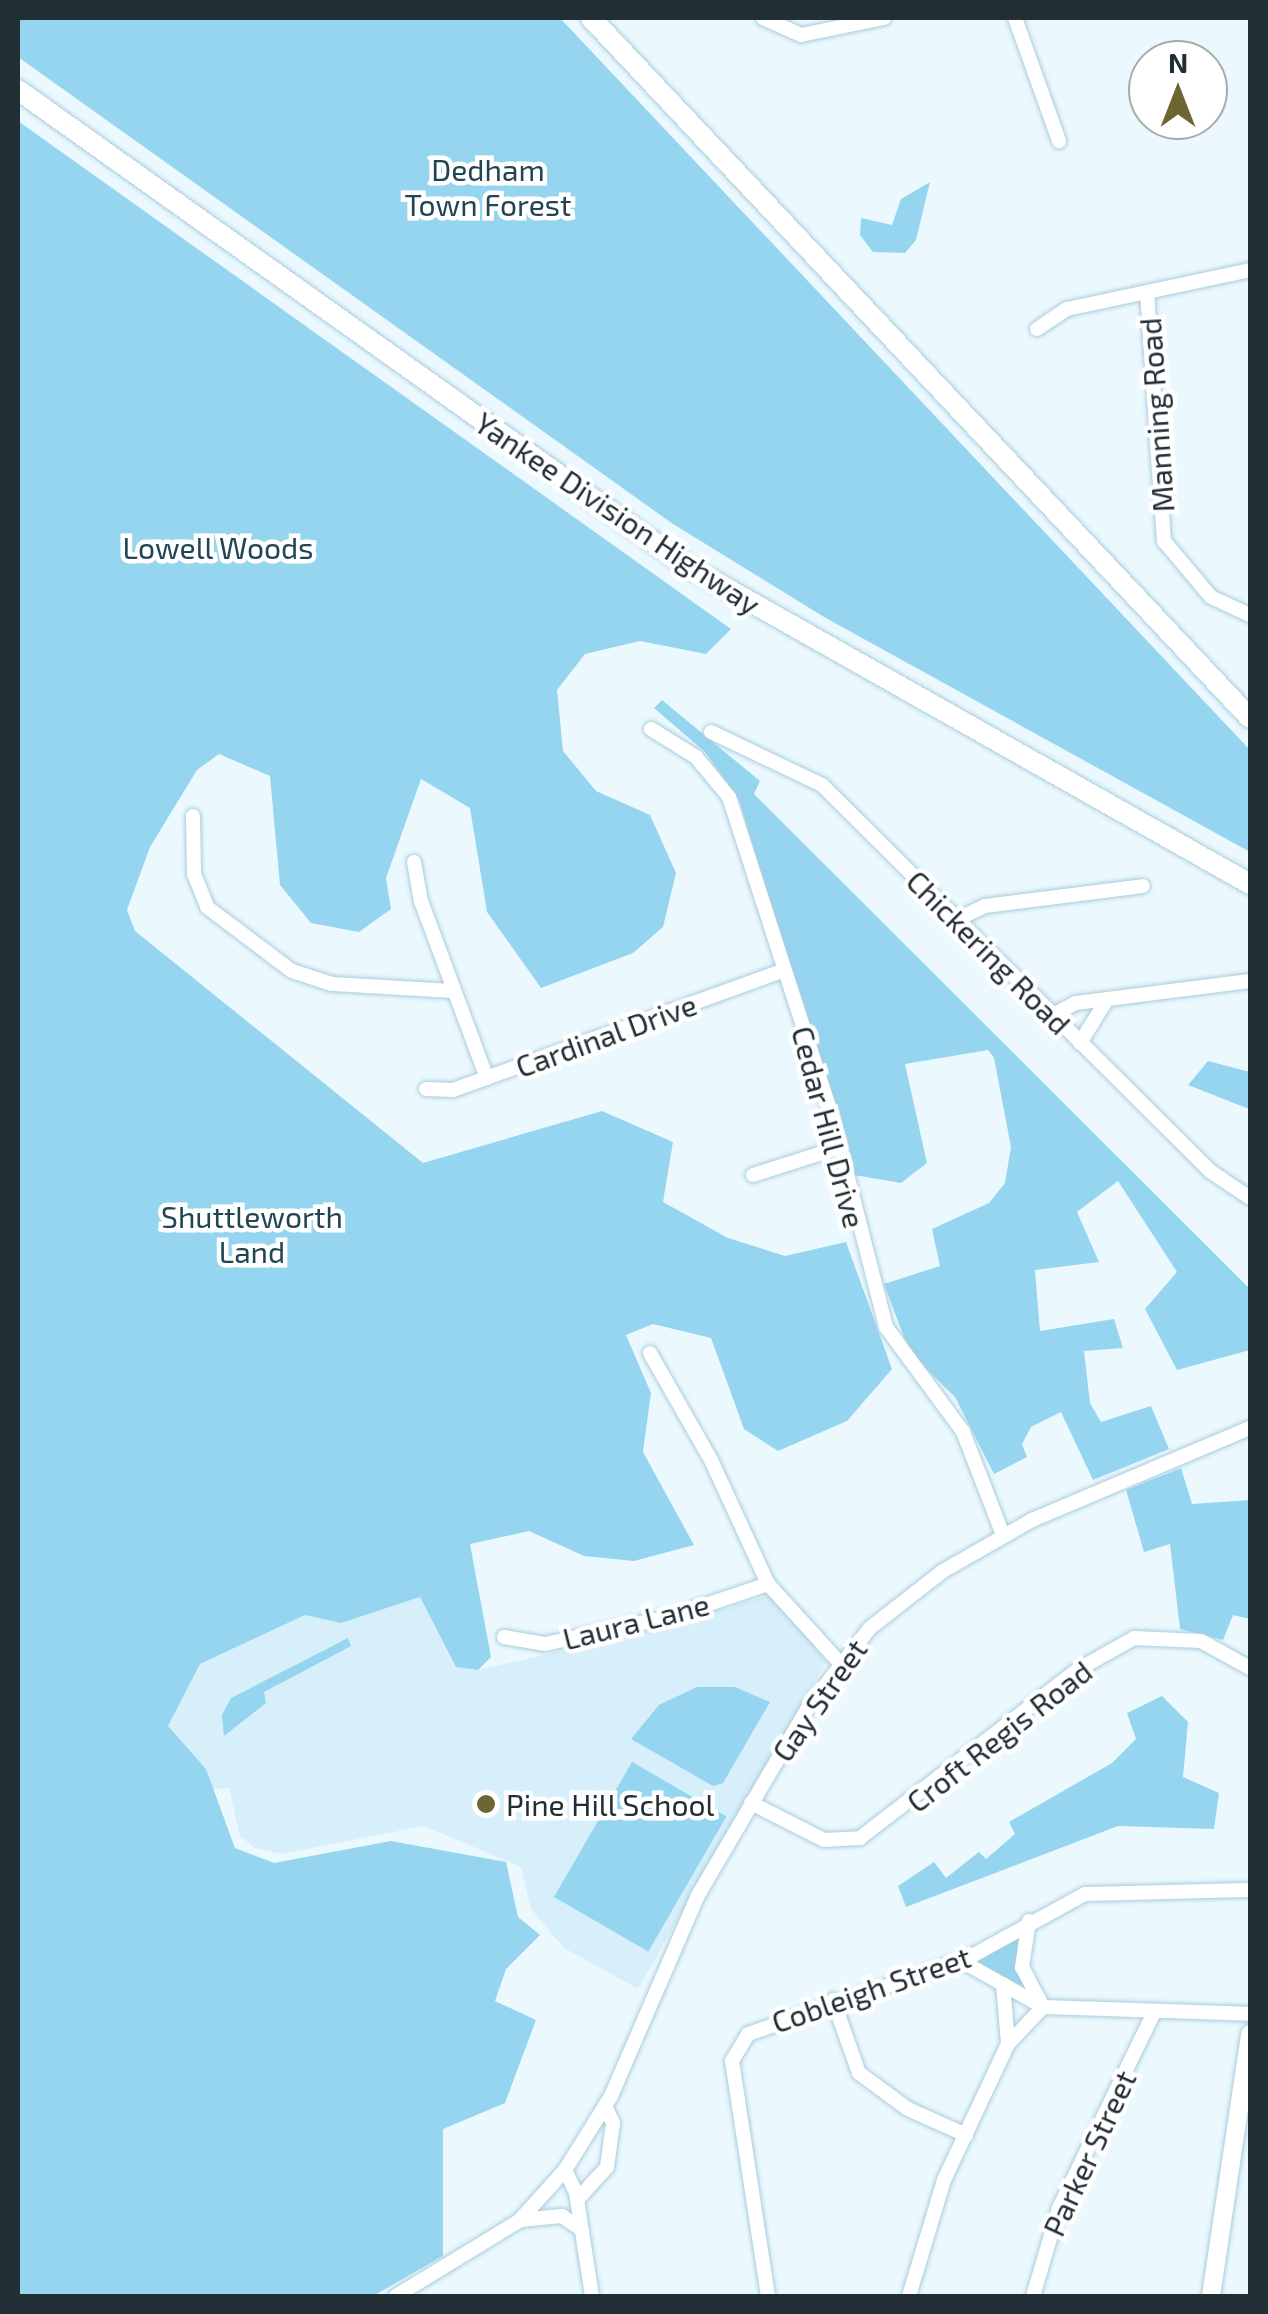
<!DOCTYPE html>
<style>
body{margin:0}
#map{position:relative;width:1268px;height:2314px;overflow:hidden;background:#ebf9ff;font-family:"Exo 2",sans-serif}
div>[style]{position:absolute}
.built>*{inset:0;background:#d6effa}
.green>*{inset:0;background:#95d5f0;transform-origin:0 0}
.roads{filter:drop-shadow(0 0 2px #abccdb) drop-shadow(0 0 2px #abccdb)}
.minor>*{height:14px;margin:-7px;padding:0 7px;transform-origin:7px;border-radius:7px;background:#fff}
.major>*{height:18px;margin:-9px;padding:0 9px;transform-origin:9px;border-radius:9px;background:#fff}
.highway>*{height:20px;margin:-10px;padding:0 10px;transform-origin:10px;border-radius:10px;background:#fff}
.dots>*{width:28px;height:28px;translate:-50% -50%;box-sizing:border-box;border:5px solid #fff;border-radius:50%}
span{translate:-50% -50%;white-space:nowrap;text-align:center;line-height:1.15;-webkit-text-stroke:9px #fff;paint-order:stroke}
.park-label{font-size:30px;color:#204553}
.street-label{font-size:30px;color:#212e33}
.poi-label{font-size:30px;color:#212e33}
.left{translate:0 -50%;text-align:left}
.frame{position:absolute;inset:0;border:20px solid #212e33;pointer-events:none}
.north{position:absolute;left:1128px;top:40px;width:100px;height:100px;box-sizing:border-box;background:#fff;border:2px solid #a6abad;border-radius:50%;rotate:0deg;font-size:28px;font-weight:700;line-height:40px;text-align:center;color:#212e33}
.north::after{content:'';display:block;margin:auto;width:35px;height:45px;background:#6d6633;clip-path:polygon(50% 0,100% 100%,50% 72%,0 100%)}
</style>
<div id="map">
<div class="built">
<div style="clip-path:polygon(775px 1593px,826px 1662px,638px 1989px,564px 1948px,531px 1909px,521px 1867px,424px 1826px,282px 1854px,255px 1848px,240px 1836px,229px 1788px,213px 1789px,168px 1726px,200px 1664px,305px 1615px,341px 1623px,420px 1597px,456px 1667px,478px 1670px,665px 1628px)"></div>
</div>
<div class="green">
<div style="clip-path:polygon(18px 18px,560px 18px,1250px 750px,1250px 852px,824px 617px,673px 524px,18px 57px)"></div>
<div style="clip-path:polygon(18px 121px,731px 629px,706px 654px,640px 641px,585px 654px,557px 690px,563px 751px,596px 791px,650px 815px,676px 873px,663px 927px,633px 953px,541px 988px,487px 912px,470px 808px,421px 779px,386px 878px,391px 909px,359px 932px,311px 923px,280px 885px,270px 776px,219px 754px,197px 770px,150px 847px,127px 910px,135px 931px,423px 1163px,602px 1111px,673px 1142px,663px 1202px,728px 1238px,785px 1256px,846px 1242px,892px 1369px,847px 1421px,778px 1451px,744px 1429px,711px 1338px,653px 1324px,626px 1335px,651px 1393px,643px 1452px,694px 1545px,634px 1561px,584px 1556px,529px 1531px,470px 1544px,491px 1657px,478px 1670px,456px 1667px,420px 1597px,341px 1623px,305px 1615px,200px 1664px,168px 1726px,206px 1769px,235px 1848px,274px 1863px,391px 1841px,506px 1862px,518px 1917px,540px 1935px,506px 1969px,495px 2001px,536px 2020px,505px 2103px,443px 2129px,443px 2256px,373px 2296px,18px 2296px)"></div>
<div style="clip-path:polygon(930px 182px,916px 240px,905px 253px,873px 252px,860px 235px,861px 218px,892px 225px,901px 199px)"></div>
<div style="clip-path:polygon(662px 700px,760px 781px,754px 794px,1250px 1289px,1250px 1350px,1177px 1370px,1145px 1309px,1177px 1272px,1118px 1181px,1077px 1212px,1099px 1262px,1035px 1270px,1040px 1331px,1114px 1319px,1123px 1348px,1084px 1351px,1090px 1403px,1101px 1422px,1151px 1406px,1169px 1449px,1093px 1480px,1061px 1412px,1031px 1427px,1022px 1444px,1027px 1457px,994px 1474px,955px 1397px,910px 1353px,884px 1284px,940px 1266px,932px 1229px,989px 1203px,1005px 1183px,1011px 1147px,994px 1058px,988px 1050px,905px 1064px,927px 1163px,901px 1183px,854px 1175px,739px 800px,705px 752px,654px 708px)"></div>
<div style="clip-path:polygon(1208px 1061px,1250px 1072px,1249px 1109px,1188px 1085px)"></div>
<div style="clip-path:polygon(1181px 1468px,1192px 1504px,1250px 1500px,1250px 1619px,1233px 1615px,1223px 1640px,1180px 1629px,1170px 1544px,1144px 1552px,1126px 1490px)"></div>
<div style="clip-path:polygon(348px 1638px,351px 1646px,264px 1692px,266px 1703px,224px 1736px,222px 1715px,231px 1698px)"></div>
<div style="clip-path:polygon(697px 1687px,735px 1687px,770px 1702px,723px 1783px,713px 1786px,631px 1739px,659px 1705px)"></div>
<div style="clip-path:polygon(1162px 1696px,1188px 1722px,1183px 1777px,1219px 1793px,1214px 1829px,1118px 1826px,906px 1907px,898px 1886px,934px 1862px,946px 1878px,979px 1852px,986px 1859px,1015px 1834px,1009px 1822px,1112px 1763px,1136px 1739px,1127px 1713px)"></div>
<div style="left:632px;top:1762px;width:109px;height:156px;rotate:30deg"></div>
<div style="clip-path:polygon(1018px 1937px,1017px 1968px,1024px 1987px,975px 1962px)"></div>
</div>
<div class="roads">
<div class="minor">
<div style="left:763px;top:18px;width:42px;rotate:24.1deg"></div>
<div style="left:801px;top:35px;width:85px;rotate:-11.6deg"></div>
<div style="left:1015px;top:18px;width:131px;rotate:70.3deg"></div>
<div style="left:1147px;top:292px;width:250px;rotate:86.1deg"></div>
<div style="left:1164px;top:541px;width:73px;rotate:50deg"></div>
<div style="left:1211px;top:597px;width:43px;rotate:24.8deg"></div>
<div style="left:1037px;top:329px;width:36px;rotate:-34deg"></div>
<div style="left:1067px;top:309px;width:187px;rotate:-12deg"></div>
<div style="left:651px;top:729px;width:53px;rotate:31.9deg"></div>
<div style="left:696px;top:757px;width:52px;rotate:50.5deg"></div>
<div style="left:729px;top:797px;width:338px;rotate:72.1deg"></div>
<div style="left:833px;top:1119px;width:215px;rotate:75.7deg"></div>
<div style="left:886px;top:1327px;width:130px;rotate:53.7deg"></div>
<div style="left:963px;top:1432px;width:110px;rotate:68.8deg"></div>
<div style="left:711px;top:732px;width:123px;rotate:25.5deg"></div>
<div style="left:822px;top:785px;width:547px;rotate:44.85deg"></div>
<div style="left:1210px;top:1171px;width:48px;rotate:34deg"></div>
<div style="left:193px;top:816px;width:58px;rotate:89deg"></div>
<div style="left:194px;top:874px;width:35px;rotate:68deg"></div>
<div style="left:207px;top:907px;width:106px;rotate:37deg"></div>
<div style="left:292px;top:971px;width:42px;rotate:18deg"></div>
<div style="left:332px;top:984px;width:122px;rotate:3.3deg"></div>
<div style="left:414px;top:862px;width:40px;rotate:80deg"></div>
<div style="left:421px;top:901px;width:189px;rotate:69.6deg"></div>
<div style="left:956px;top:920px;width:32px;rotate:-26deg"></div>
<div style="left:985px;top:906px;width:159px;rotate:-7.2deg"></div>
<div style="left:1053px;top:1015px;width:26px;rotate:-28deg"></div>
<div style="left:1076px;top:1003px;width:175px;rotate:-7.2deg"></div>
<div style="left:1080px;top:1043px;width:49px;rotate:-58.2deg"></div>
<div style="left:426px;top:1089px;width:27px;rotate:2deg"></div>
<div style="left:453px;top:1090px;width:352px;rotate:-19.9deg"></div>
<div style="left:753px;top:1175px;width:92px;rotate:-17.7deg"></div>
<div style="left:650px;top:1353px;width:123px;rotate:60.3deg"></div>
<div style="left:711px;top:1460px;width:136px;rotate:65.3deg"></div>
<div style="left:768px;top:1584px;width:105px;rotate:47.7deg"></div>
<div style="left:504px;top:1637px;width:42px;rotate:9.7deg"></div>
<div style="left:545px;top:1644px;width:131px;rotate:-12.3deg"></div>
<div style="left:673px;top:1616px;width:100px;rotate:-18.6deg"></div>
<div style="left:751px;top:1803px;width:82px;rotate:26.9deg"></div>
<div style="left:824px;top:1840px;width:36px;rotate:-3deg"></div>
<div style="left:860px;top:1838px;width:277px;rotate:-37.7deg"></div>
<div style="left:1079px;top:1669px;width:63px;rotate:-29.4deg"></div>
<div style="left:1134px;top:1638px;width:67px;rotate:2.6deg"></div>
<div style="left:1201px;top:1641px;width:56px;rotate:28.9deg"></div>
<div style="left:1029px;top:1921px;width:47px;rotate:98.7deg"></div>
<div style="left:1022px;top:1967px;width:45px;rotate:62.3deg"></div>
<div style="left:1043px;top:2007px;width:207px;rotate:1.9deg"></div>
<div style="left:1003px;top:1984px;width:59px;rotate:85.2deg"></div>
<div style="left:833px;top:2000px;width:77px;rotate:70.4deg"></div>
<div style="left:859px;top:2073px;width:61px;rotate:36.3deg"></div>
<div style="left:908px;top:2109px;width:64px;rotate:24.1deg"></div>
<div style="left:565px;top:2170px;width:25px;rotate:64deg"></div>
<div style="left:576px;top:2193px;width:104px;rotate:81.2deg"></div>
<div style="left:577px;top:2200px;width:45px;rotate:-47.7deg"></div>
<div style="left:607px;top:2167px;width:44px;rotate:-82.2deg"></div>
<div style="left:613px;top:2123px;width:19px;rotate:-115deg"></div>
<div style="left:520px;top:2220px;width:42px;rotate:-5.4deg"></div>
<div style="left:562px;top:2216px;width:24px;rotate:35deg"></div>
<div style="left:396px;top:2296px;width:144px;rotate:-31.4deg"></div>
<div style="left:519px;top:2221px;width:69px;rotate:-48deg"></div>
<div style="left:565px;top:2170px;width:87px;rotate:-58.1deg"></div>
<div style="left:611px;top:2096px;width:217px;rotate:-66.6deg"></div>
<div style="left:697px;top:1897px;width:221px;rotate:-59.6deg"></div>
<div style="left:809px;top:1706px;width:99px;rotate:-52deg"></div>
<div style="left:870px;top:1628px;width:93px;rotate:-38deg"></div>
<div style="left:943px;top:1571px;width:103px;rotate:-29.8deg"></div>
<div style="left:1032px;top:1520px;width:237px;rotate:-22.9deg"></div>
<div style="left:768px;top:2296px;width:238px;rotate:-98.7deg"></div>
<div style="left:732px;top:2061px;width:31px;rotate:-59deg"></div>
<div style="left:748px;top:2034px;width:235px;rotate:-19.1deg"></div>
<div style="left:970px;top:1957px;width:131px;rotate:-28.7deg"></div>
<div style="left:1085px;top:1894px;width:165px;rotate:-1.4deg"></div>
<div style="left:909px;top:2296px;width:121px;rotate:-73.2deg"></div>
<div style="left:944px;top:2180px;width:150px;rotate:-64.8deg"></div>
<div style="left:1008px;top:2044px;width:51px;rotate:-46.6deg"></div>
<div style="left:1043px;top:2007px;width:95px;rotate:-150.5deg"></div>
<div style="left:1033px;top:2296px;width:92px;rotate:-73.5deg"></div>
<div style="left:1059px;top:2208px;width:218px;rotate:-64.1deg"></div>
</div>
<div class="major">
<div style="left:1211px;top:2296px;width:265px;rotate:-81.5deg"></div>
</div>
<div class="highway">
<div style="left:591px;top:18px;width:961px;rotate:46.73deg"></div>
<div style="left:18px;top:90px;width:821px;rotate:35.43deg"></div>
<div style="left:687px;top:566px;width:647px;rotate:29.46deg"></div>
</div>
</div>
<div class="dots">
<div style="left:486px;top:1804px;background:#6d6633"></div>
</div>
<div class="park-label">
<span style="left:488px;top:186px">Dedham<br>Town Forest</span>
<span style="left:218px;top:547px">Lowell Woods</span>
<span style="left:252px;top:1233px">Shuttleworth<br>Land</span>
</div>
<div class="street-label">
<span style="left:1156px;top:415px;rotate:-94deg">Manning Road</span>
<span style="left:618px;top:513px;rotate:34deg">Yankee Division Highway</span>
<span style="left:989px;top:952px;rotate:45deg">Chickering Road</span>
<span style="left:606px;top:1035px;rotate:-20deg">Cardinal Drive</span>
<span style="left:829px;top:1127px;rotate:75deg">Cedar Hill Drive</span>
<span style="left:636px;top:1621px;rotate:-14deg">Laura Lane</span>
<span style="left:819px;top:1700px;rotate:-55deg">Gay Street</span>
<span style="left:999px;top:1736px;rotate:-38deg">Croft Regis Road</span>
<span style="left:871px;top:1989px;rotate:-19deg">Cobleigh Street</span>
<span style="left:1089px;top:2153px;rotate:-65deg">Parker Street</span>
</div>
<div class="poi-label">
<span class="left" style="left:506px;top:1804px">Pine Hill School</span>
</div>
<div class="frame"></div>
<div class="north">N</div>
</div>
